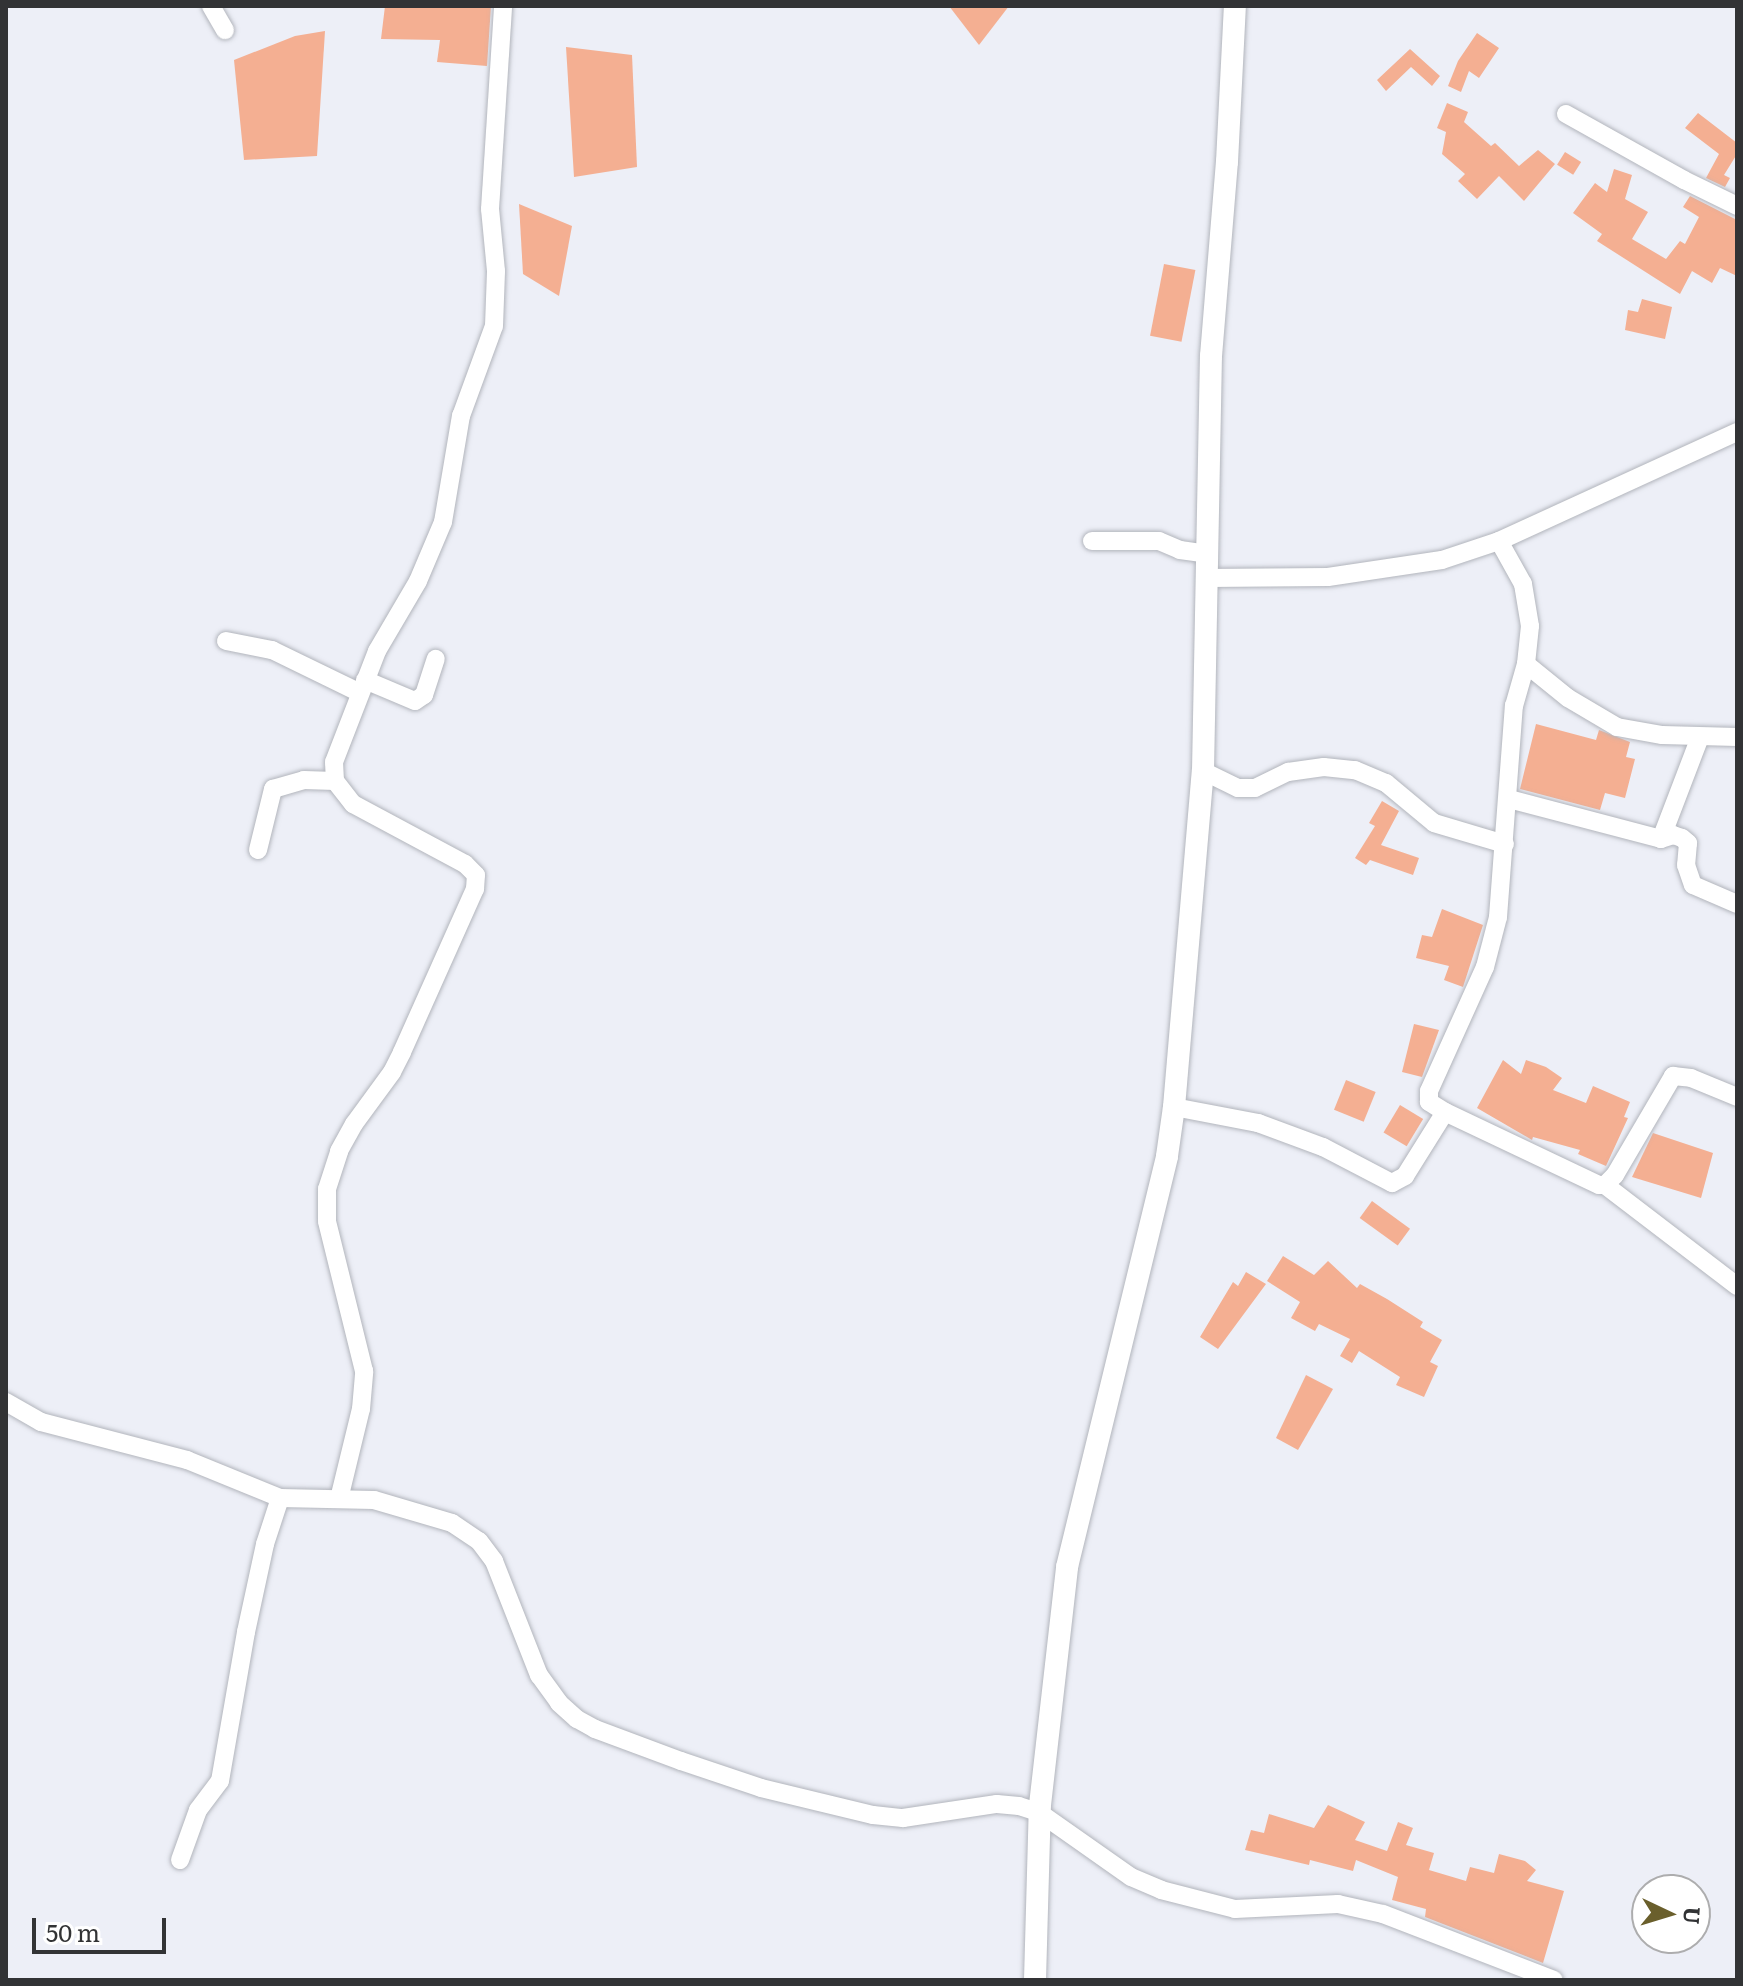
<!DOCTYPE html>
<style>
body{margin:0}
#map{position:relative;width:1743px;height:1986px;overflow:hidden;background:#edeff7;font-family:Literata,serif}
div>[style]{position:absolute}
.building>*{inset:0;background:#f4af92;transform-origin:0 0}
.roads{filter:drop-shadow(0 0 2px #b2b5bc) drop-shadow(0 0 2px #b2b5bc)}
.minor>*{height:18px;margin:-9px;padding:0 9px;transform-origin:9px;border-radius:9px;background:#fff}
.tertiary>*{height:22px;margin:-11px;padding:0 11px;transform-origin:11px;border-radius:11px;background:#fff}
span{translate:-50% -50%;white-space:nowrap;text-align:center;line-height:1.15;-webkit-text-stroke:7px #fff;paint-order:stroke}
.frame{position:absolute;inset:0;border:8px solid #323335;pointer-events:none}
.north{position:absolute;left:1631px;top:1874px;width:80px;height:80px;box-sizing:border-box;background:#fff;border:2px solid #adadae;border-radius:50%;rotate:94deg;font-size:22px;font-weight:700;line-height:32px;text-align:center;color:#323335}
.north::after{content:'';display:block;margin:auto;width:28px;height:36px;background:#6a5f2c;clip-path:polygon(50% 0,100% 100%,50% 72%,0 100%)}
.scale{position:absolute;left:32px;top:1918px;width:134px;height:36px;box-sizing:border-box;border:4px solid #323335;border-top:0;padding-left:10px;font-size:24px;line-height:28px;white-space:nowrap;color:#323335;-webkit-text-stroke:6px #fff;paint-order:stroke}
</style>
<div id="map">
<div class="building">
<div style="clip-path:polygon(385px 6px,491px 6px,487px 66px,437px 62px,440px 40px,381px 39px)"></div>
<div style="clip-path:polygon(949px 6px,1009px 6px,979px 45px)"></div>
<div style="clip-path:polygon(325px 31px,317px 156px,244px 160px,234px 60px,295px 36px)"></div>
<div style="clip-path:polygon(1477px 33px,1499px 48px,1479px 78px,1469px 71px,1461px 92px,1448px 86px,1458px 61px)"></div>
<div style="clip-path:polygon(566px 47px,632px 55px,637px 167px,574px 177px)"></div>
<div style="clip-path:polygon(1410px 49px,1440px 76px,1432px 86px,1411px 67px,1386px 91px,1377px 80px)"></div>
<div style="clip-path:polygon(1447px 103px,1468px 112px,1464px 122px,1491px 146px,1495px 143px,1519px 166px,1538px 150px,1555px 164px,1524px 201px,1499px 176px,1477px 199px,1458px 181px,1465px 174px,1442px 154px,1446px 132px,1437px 128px)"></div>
<div style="clip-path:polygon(1698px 113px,1737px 143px,1737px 154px,1724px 175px,1730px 178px,1725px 187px,1706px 178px,1719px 154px,1685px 128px)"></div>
<div style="left:1565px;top:152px;width:19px;height:15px;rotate:32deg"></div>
<div style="clip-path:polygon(1614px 169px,1632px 175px,1625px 199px,1648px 212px,1632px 239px,1666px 259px,1680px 241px,1685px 244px,1699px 217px,1683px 207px,1690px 196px,1737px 220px,1737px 276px,1720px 268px,1712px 283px,1692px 271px,1680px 294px,1597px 241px,1602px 234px,1573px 213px,1595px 183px,1607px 192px)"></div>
<div style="clip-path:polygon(519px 204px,572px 226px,559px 296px,523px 274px)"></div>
<div style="left:1164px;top:264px;width:32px;height:73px;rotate:11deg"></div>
<div style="clip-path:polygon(1642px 299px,1672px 307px,1665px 339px,1625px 330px,1628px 310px,1638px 312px)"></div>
<div style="clip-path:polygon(1536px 724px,1596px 740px,1599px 730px,1630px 742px,1626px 757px,1635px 759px,1625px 798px,1605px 793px,1600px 810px,1520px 789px)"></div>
<div style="clip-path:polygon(1382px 801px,1399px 811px,1381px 845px,1419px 858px,1413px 875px,1370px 860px,1366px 865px,1355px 858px,1375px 826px,1369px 823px)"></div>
<div style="clip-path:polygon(1442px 909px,1483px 925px,1463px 987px,1444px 980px,1449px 966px,1416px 958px,1422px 935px,1432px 937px)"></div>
<div style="clip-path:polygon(1414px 1024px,1439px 1030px,1422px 1077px,1402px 1072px)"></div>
<div style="clip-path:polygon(1503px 1060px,1521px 1074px,1526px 1060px,1546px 1067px,1562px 1078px,1553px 1090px,1586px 1103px,1593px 1086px,1630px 1102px,1624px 1117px,1628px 1118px,1606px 1166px,1578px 1154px,1580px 1150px,1533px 1137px,1532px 1140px,1477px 1108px)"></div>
<div style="left:1346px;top:1080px;width:32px;height:32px;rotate:22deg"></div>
<div style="left:1400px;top:1105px;width:27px;height:32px;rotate:31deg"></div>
<div style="clip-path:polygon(1653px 1133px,1713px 1153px,1701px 1198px,1632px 1177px)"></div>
<div style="left:1372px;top:1201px;width:47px;height:21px;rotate:36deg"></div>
<div style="clip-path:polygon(1283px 1256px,1314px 1275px,1328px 1261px,1357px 1288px,1360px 1284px,1387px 1299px,1423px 1322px,1420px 1327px,1442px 1340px,1430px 1362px,1438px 1366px,1424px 1397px,1396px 1385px,1400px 1377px,1359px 1351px,1352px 1363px,1340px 1356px,1350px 1339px,1319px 1324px,1315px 1331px,1291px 1318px,1300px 1302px,1267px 1281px)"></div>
<div style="clip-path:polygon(1246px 1272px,1266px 1284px,1218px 1349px,1200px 1337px,1233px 1282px,1238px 1286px)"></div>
<div style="clip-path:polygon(1306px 1375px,1333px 1389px,1298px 1450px,1276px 1438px)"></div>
<div style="clip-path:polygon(1328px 1805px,1365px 1822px,1355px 1840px,1387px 1851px,1398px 1822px,1413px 1828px,1406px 1845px,1434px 1853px,1429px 1870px,1466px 1881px,1470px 1867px,1494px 1873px,1499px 1854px,1525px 1861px,1536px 1870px,1527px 1881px,1564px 1891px,1543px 1963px,1425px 1917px,1426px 1909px,1392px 1900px,1398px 1877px,1356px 1860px,1353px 1871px,1310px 1860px,1309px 1865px,1245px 1850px,1251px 1830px,1264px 1833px,1269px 1814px,1314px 1828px)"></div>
</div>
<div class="roads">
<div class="minor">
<div style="left:211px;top:6px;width:28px;rotate:60deg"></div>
<div style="left:1566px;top:114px;width:135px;rotate:29.2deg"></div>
<div style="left:1684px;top:180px;width:59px;rotate:26.1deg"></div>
<div style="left:1092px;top:541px;width:67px"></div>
<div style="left:1159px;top:541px;width:23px;rotate:23deg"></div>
<div style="left:1180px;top:550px;width:28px;rotate:8deg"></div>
<div style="left:1207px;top:578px;width:121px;rotate:-0.5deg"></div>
<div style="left:1328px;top:577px;width:115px;rotate:-8.5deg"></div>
<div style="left:1442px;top:560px;width:60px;rotate:-18.4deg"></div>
<div style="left:1499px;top:541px;width:262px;rotate:-24.6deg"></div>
<div style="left:226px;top:641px;width:47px;rotate:11.1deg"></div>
<div style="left:272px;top:650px;width:98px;rotate:26deg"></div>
<div style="left:1526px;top:664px;width:54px;rotate:39deg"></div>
<div style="left:1568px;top:698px;width:57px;rotate:30.6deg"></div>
<div style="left:1617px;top:727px;width:46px;rotate:10.1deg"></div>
<div style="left:1662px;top:735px;width:75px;rotate:1.5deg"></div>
<div style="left:365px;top:680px;width:54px;rotate:22.8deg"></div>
<div style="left:415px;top:701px;width:11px;rotate:-34deg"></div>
<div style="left:424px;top:695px;width:38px;rotate:-72deg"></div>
<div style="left:1203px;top:771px;width:39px;rotate:26deg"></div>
<div style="left:1238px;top:788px;width:17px"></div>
<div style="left:1255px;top:788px;width:37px;rotate:-26deg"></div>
<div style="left:1288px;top:772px;width:36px;rotate:-8deg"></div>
<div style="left:1324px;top:767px;width:31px;rotate:6deg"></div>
<div style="left:1355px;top:770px;width:34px;rotate:23deg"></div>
<div style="left:1386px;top:783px;width:62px;rotate:39.8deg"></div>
<div style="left:1434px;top:823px;width:74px;rotate:16.5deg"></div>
<div style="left:1509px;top:799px;width:157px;rotate:14.7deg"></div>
<div style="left:1661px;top:839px;width:13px;rotate:-18deg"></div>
<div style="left:1673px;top:835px;width:9px;rotate:18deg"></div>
<div style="left:1682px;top:838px;width:8px;rotate:40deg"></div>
<div style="left:1688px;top:843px;width:22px;rotate:95deg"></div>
<div style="left:1686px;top:865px;width:21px;rotate:71deg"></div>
<div style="left:1693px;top:885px;width:48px;rotate:23.4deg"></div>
<div style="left:1661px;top:839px;width:109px;rotate:-69.1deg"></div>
<div style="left:258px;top:850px;width:63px;rotate:-76.2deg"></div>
<div style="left:273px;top:789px;width:32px;rotate:-16deg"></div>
<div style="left:304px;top:780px;width:31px;rotate:2deg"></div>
<div style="left:1174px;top:1107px;width:86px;rotate:10.8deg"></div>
<div style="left:1258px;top:1123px;width:69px;rotate:20.3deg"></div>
<div style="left:1323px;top:1147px;width:78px;rotate:27.6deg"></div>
<div style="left:1392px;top:1183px;width:15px;rotate:-28deg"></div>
<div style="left:1405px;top:1176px;width:75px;rotate:-58deg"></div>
<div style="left:1445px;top:1112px;width:170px;rotate:25.4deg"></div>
<div style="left:1599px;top:1185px;width:6px"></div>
<div style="left:1605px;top:1185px;width:14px;rotate:-45deg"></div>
<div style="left:1615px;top:1175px;width:115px;rotate:-59.6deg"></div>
<div style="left:1673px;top:1076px;width:18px;rotate:6deg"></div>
<div style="left:1691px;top:1078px;width:50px;rotate:22.4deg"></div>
<div style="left:1445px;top:1112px;width:19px;rotate:-148deg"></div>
<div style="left:1429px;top:1102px;width:11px;rotate:-90deg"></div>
<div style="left:1429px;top:1091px;width:136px;rotate:-65.7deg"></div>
<div style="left:1485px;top:967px;width:52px;rotate:-75.4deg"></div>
<div style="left:1498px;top:917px;width:212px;rotate:-85.7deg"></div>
<div style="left:1514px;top:706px;width:44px;rotate:-74.1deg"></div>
<div style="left:1526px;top:664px;width:38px;rotate:-84deg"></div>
<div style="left:1530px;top:626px;width:43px;rotate:-99.5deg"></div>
<div style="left:1523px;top:584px;width:49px;rotate:-119.2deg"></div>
<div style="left:1605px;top:1185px;width:166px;rotate:37.4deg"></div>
<div style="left:6px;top:1402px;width:40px;rotate:29.7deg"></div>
<div style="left:41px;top:1422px;width:151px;rotate:14.6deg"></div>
<div style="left:187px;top:1460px;width:100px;rotate:22.2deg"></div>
<div style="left:280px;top:1498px;width:94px;rotate:1.2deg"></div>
<div style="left:374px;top:1500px;width:81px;rotate:16.4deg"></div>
<div style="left:452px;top:1523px;width:32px;rotate:34deg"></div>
<div style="left:479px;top:1541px;width:25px;rotate:53deg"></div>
<div style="left:494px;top:1561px;width:123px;rotate:68.5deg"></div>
<div style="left:539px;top:1675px;width:34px;rotate:54deg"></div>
<div style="left:559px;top:1703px;width:24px;rotate:42deg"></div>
<div style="left:577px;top:1719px;width:21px;rotate:29deg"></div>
<div style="left:595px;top:1729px;width:92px;rotate:20.4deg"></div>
<div style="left:681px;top:1761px;width:84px;rotate:18.6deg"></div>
<div style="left:761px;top:1788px;width:115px;rotate:13.6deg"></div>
<div style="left:873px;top:1815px;width:30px;rotate:6deg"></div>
<div style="left:903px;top:1818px;width:95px;rotate:-8.5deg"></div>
<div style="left:997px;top:1804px;width:22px;rotate:5deg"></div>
<div style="left:1019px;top:1806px;width:22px;rotate:18deg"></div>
<div style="left:1040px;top:1813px;width:111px;rotate:35.1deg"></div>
<div style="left:1131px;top:1877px;width:33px;rotate:23deg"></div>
<div style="left:1161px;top:1890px;width:76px;rotate:14.4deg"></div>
<div style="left:1235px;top:1909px;width:103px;rotate:-2.8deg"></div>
<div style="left:1338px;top:1904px;width:46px;rotate:12.5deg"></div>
<div style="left:1383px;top:1914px;width:183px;rotate:21.1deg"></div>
<div style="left:339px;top:1499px;width:93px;rotate:-76.3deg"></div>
<div style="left:361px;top:1409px;width:38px;rotate:-85deg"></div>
<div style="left:364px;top:1371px;width:154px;rotate:-103.9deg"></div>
<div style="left:327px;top:1221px;width:32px;rotate:-90deg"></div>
<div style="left:327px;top:1189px;width:40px;rotate:-72deg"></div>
<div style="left:339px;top:1151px;width:31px;rotate:-61deg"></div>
<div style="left:354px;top:1124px;width:64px;rotate:-53.8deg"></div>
<div style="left:392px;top:1072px;width:22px;rotate:-63deg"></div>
<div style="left:402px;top:1052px;width:179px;rotate:-65.9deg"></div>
<div style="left:475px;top:889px;width:14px;rotate:-86deg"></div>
<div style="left:476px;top:875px;width:16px;rotate:-135deg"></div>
<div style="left:465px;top:864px;width:127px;rotate:-151.8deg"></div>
<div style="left:353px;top:804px;width:29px;rotate:-128deg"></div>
<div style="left:335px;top:781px;width:19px;rotate:-93deg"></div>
<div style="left:334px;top:762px;width:119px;rotate:-68.8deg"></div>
<div style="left:377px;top:651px;width:81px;rotate:-59.6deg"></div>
<div style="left:418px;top:581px;width:64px;rotate:-67deg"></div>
<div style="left:443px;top:522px;width:108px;rotate:-80.4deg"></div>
<div style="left:461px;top:416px;width:96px;rotate:-69.9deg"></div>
<div style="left:494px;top:326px;width:55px;rotate:-87.9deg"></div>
<div style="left:496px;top:271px;width:62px;rotate:-95.5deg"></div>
<div style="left:490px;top:209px;width:203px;rotate:-86.3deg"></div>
<div style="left:180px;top:1860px;width:53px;rotate:-70.2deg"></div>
<div style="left:198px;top:1810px;width:36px;rotate:-53deg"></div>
<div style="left:220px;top:1781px;width:151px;rotate:-80.1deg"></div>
<div style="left:246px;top:1632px;width:90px;rotate:-77.8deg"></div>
<div style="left:265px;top:1544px;width:48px;rotate:-71.9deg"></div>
</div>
<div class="tertiary">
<div style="left:1035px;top:1980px;width:175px;rotate:-88.4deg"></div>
<div style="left:1040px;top:1805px;width:240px;rotate:-83.5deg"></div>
<div style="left:1067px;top:1567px;width:423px;rotate:-76.3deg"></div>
<div style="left:1167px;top:1156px;width:49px;rotate:-81.9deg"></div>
<div style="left:1174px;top:1107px;width:337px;rotate:-85.1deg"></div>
<div style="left:1203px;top:771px;width:415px;rotate:-88.9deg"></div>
<div style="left:1211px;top:356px;width:195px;rotate:-85.3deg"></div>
<div style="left:1227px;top:162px;width:156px;rotate:-87.1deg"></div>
</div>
</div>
<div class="frame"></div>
<div class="north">U</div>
<div class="scale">50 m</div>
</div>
